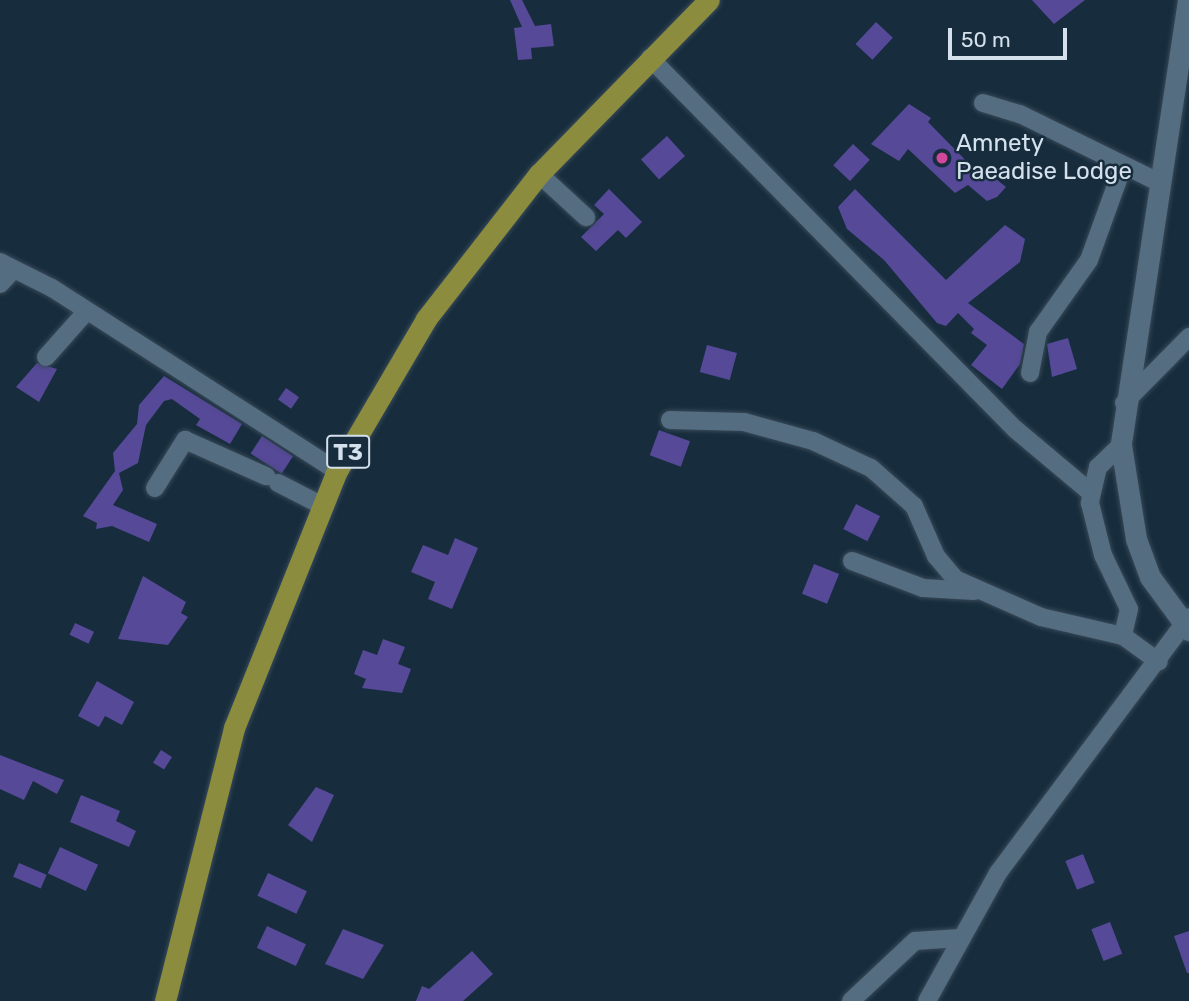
<!DOCTYPE html>
<style>
body{margin:0}
#map{position:relative;width:1189px;height:1001px;overflow:hidden;background:#172d3d;font-family:Rubik,sans-serif}
div>[style]{position:absolute}
.building>*{inset:0;background:#564998;transform-origin:0 0}
.roads{filter:drop-shadow(0 0 2px #384958) drop-shadow(0 0 2px #384958)}
.minor>*{height:18px;margin:-9px;padding:0 9px;transform-origin:9px;border-radius:9px;background:#556d80}
.secondary>*{height:21px;margin:-10.5px;padding:0 10.5px;transform-origin:10.5px;border-radius:10.5px;background:#556d80}
.trunk>*{height:21px;margin:-10.5px;padding:0 10.5px;transform-origin:10.5px;border-radius:10.5px;background:#8c8c3e}
.dots>*{width:19px;height:19px;translate:-50% -50%;box-sizing:border-box;border:4px solid #172d3d;border-radius:50%}
span{translate:-50% -50%;white-space:nowrap;text-align:center;line-height:1.15;-webkit-text-stroke:5px #172d3d;paint-order:stroke}
.shield-label span{padding:2px 5px;background:#172d3d;border:2px solid;border-radius:5px;-webkit-text-stroke-width:0}
.shield-label{font-size:23px;color:#d4e1ec;font-weight:700}
.poi-label{font-size:24px;color:#d4e1ec}
.left{translate:0 -50%;text-align:left}
.scale{position:absolute;left:948px;top:28px;width:119px;height:32px;box-sizing:border-box;border:4px solid #d4e1ec;border-top:0;padding-left:9px;font-size:21px;line-height:24px;white-space:nowrap;color:#d4e1ec;-webkit-text-stroke:5px #172d3d;paint-order:stroke}
</style>
<div id="map">
<div class="building">
<div style="clip-path:polygon(510px 0,522px 0,535px 26px,551px 24px,554px 46px,531px 48px,532px 59px,518px 60px,514px 28px,522px 27px)"></div>
<div style="clip-path:polygon(1032px 0,1085px 0,1054px 24px)"></div>
<div style="left:876px;top:22px;width:23px;height:30px;rotate:43deg"></div>
<div style="clip-path:polygon(909px 104px,931px 118px,928px 122px,984px 179px,991px 175px,1006px 187px,997px 197px,987px 201px,968px 185px,955px 193px,908px 149px,899px 161px,871px 144px)"></div>
<div style="left:667px;top:136px;width:27px;height:35px;rotate:48deg"></div>
<div style="left:853px;top:144px;width:23px;height:29px;rotate:43deg"></div>
<div style="clip-path:polygon(609px 189px,642px 222px,626px 238px,618px 230px,596px 251px,581px 237px,604px 214px,594px 205px)"></div>
<div style="clip-path:polygon(855px 189px,946px 280px,1005px 225px,1025px 239px,1020px 262px,968px 303px,1024px 344px,1020px 364px,1002px 389px,971px 365px,987px 345px,971px 333px,974px 329px,958px 313px,946px 326px,937px 323px,884px 260px,847px 229px,838px 207px)"></div>
<div style="clip-path:polygon(1068px 338px,1077px 369px,1052px 377px,1047px 344px)"></div>
<div style="left:707px;top:345px;width:31px;height:28px;rotate:15deg"></div>
<div style="clip-path:polygon(37px 363px,57px 369px,39px 402px,16px 387px)"></div>
<div style="clip-path:polygon(164px 376px,242px 424px,230px 444px,196px 425px,200px 419px,172px 399px,164px 401px,146px 425px,138px 463px,119px 473px,123px 490px,113px 505px,157px 524px,149px 542px,112px 526px,96px 529px,97px 523px,83px 516px,115px 471px,113px 453px,137px 424px,139px 405px)"></div>
<div style="left:286px;top:388px;width:16px;height:14px;rotate:35deg"></div>
<div style="left:659px;top:430px;width:33px;height:27px;rotate:20deg"></div>
<div style="left:262px;top:436px;width:37px;height:21px;rotate:33deg"></div>
<div style="left:856px;top:504px;width:27px;height:28px;rotate:27deg"></div>
<div style="clip-path:polygon(455px 538px,478px 548px,452px 609px,428px 599px,435px 582px,411px 572px,423px 545px,448px 555px)"></div>
<div style="left:814px;top:564px;width:27px;height:32px;rotate:22deg"></div>
<div style="clip-path:polygon(143px 576px,186px 602px,181px 613px,188px 617px,168px 645px,118px 639px)"></div>
<div style="left:75px;top:623px;width:21px;height:13px;rotate:25deg"></div>
<div style="clip-path:polygon(383px 639px,405px 647px,398px 664px,411px 669px,402px 693px,362px 688px,366px 679px,354px 674px,363px 650px,377px 655px)"></div>
<div style="clip-path:polygon(97px 681px,134px 702px,122px 725px,105px 716px,99px 727px,78px 716px)"></div>
<div style="left:161px;top:750px;width:13px;height:15px;rotate:32deg"></div>
<div style="clip-path:polygon(0 755px,64px 780px,57px 794px,33px 781px,24px 800px,0 789px)"></div>
<div style="clip-path:polygon(316px 787px,334px 795px,312px 842px,288px 825px)"></div>
<div style="clip-path:polygon(81px 795px,120px 811px,116px 821px,136px 831px,129px 847px,70px 822px)"></div>
<div style="left:60px;top:847px;width:42px;height:29px;rotate:25deg"></div>
<div style="left:1083px;top:854px;width:31px;height:19px;rotate:68deg"></div>
<div style="left:19px;top:863px;width:30px;height:15px;rotate:23deg"></div>
<div style="left:268px;top:873px;width:43px;height:25px;rotate:25deg"></div>
<div style="left:1110px;top:922px;width:34px;height:20px;rotate:69deg"></div>
<div style="left:267px;top:926px;width:43px;height:24px;rotate:25deg"></div>
<div style="clip-path:polygon(343px 929px,384px 945px,363px 979px,325px 964px)"></div>
<div style="clip-path:polygon(1189px 931px,1189px 973px,1187px 973px,1174px 936px)"></div>
<div style="clip-path:polygon(472px 951px,493px 974px,463px 1001px,416px 1001px,422px 986px,429px 989px)"></div>
</div>
<div class="roads">
<div class="minor">
<div style="left:650px;top:58px;width:520px;rotate:45.47deg"></div>
<div style="left:1015px;top:429px;width:98px;rotate:40deg"></div>
<div style="left:983px;top:103px;width:39px;rotate:17deg"></div>
<div style="left:1020px;top:114px;width:156px;rotate:26.2deg"></div>
<div style="left:539px;top:174px;width:64px;rotate:42.5deg"></div>
<div style="left:0;top:262px;width:58px;rotate:26.6deg"></div>
<div style="left:52px;top:288px;width:339px;rotate:32.7deg"></div>
<div style="left:0;top:284px;width:19px;rotate:-47deg"></div>
<div style="left:46px;top:357px;width:60px;rotate:-48.4deg"></div>
<div style="left:1030px;top:373px;width:42px;rotate:-79deg"></div>
<div style="left:1038px;top:332px;width:88px;rotate:-54.7deg"></div>
<div style="left:1089px;top:260px;width:100px;rotate:-70.1deg"></div>
<div style="left:1124px;top:403px;width:93px;rotate:-45.4deg"></div>
<div style="left:670px;top:420px;width:74px;rotate:1.5deg"></div>
<div style="left:744px;top:422px;width:72px;rotate:15.4deg"></div>
<div style="left:813px;top:441px;width:64px;rotate:25deg"></div>
<div style="left:871px;top:468px;width:57px;rotate:41.5deg"></div>
<div style="left:914px;top:506px;width:55px;rotate:66.3deg"></div>
<div style="left:936px;top:556px;width:30px;rotate:50deg"></div>
<div style="left:955px;top:579px;width:94px;rotate:23.8deg"></div>
<div style="left:1041px;top:617px;width:84px;rotate:13deg"></div>
<div style="left:1123px;top:636px;width:44px;rotate:35.8deg"></div>
<div style="left:1121px;top:445px;width:32px;rotate:136deg"></div>
<div style="left:1098px;top:467px;width:37px;rotate:103deg"></div>
<div style="left:1090px;top:503px;width:54px;rotate:76deg"></div>
<div style="left:1103px;top:555px;width:60px;rotate:64.3deg"></div>
<div style="left:1129px;top:609px;width:28px;rotate:103deg"></div>
<div style="left:278px;top:483px;width:46px;rotate:27.1deg"></div>
<div style="left:155px;top:488px;width:57px;rotate:-58deg"></div>
<div style="left:185px;top:440px;width:89px;rotate:24deg"></div>
<div style="left:852px;top:561px;width:76px;rotate:20.8deg"></div>
<div style="left:923px;top:588px;width:51px;rotate:3.4deg"></div>
<div style="left:851px;top:1001px;width:88px;rotate:-43.2deg"></div>
<div style="left:915px;top:941px;width:44px;rotate:-3.9deg"></div>
<div style="left:927px;top:1001px;width:146px;rotate:-61deg"></div>
<div style="left:998px;top:873px;width:319px;rotate:-53.3deg"></div>
</div>
<div class="secondary">
<div style="left:1188px;top:0;width:450px;rotate:98.6deg"></div>
<div style="left:1121px;top:445px;width:95px;rotate:80.9deg"></div>
<div style="left:1136px;top:539px;width:40px;rotate:69.8deg"></div>
<div style="left:1150px;top:577px;width:66px;rotate:53.7deg"></div>
</div>
<div class="trunk">
<div style="left:165px;top:1001px;width:282px;rotate:-75.8deg"></div>
<div style="left:234px;top:728px;width:277px;rotate:-68.2deg"></div>
<div style="left:337px;top:471px;width:176px;rotate:-59.6deg"></div>
<div style="left:426px;top:319px;width:184px;rotate:-52.1deg"></div>
<div style="left:539px;top:174px;width:243px;rotate:-45.7deg"></div>
</div>
</div>
<div class="dots">
<div style="left:942px;top:158px;background:#d1479c"></div>
</div>
<div class="shield-label">
<span style="left:348px;top:452px">T3</span>
</div>
<div class="poi-label">
<span class="left" style="left:956px;top:158px">Amnety<br>Paeadise Lodge</span>
</div>
<div class="scale">50 m</div>
</div>
